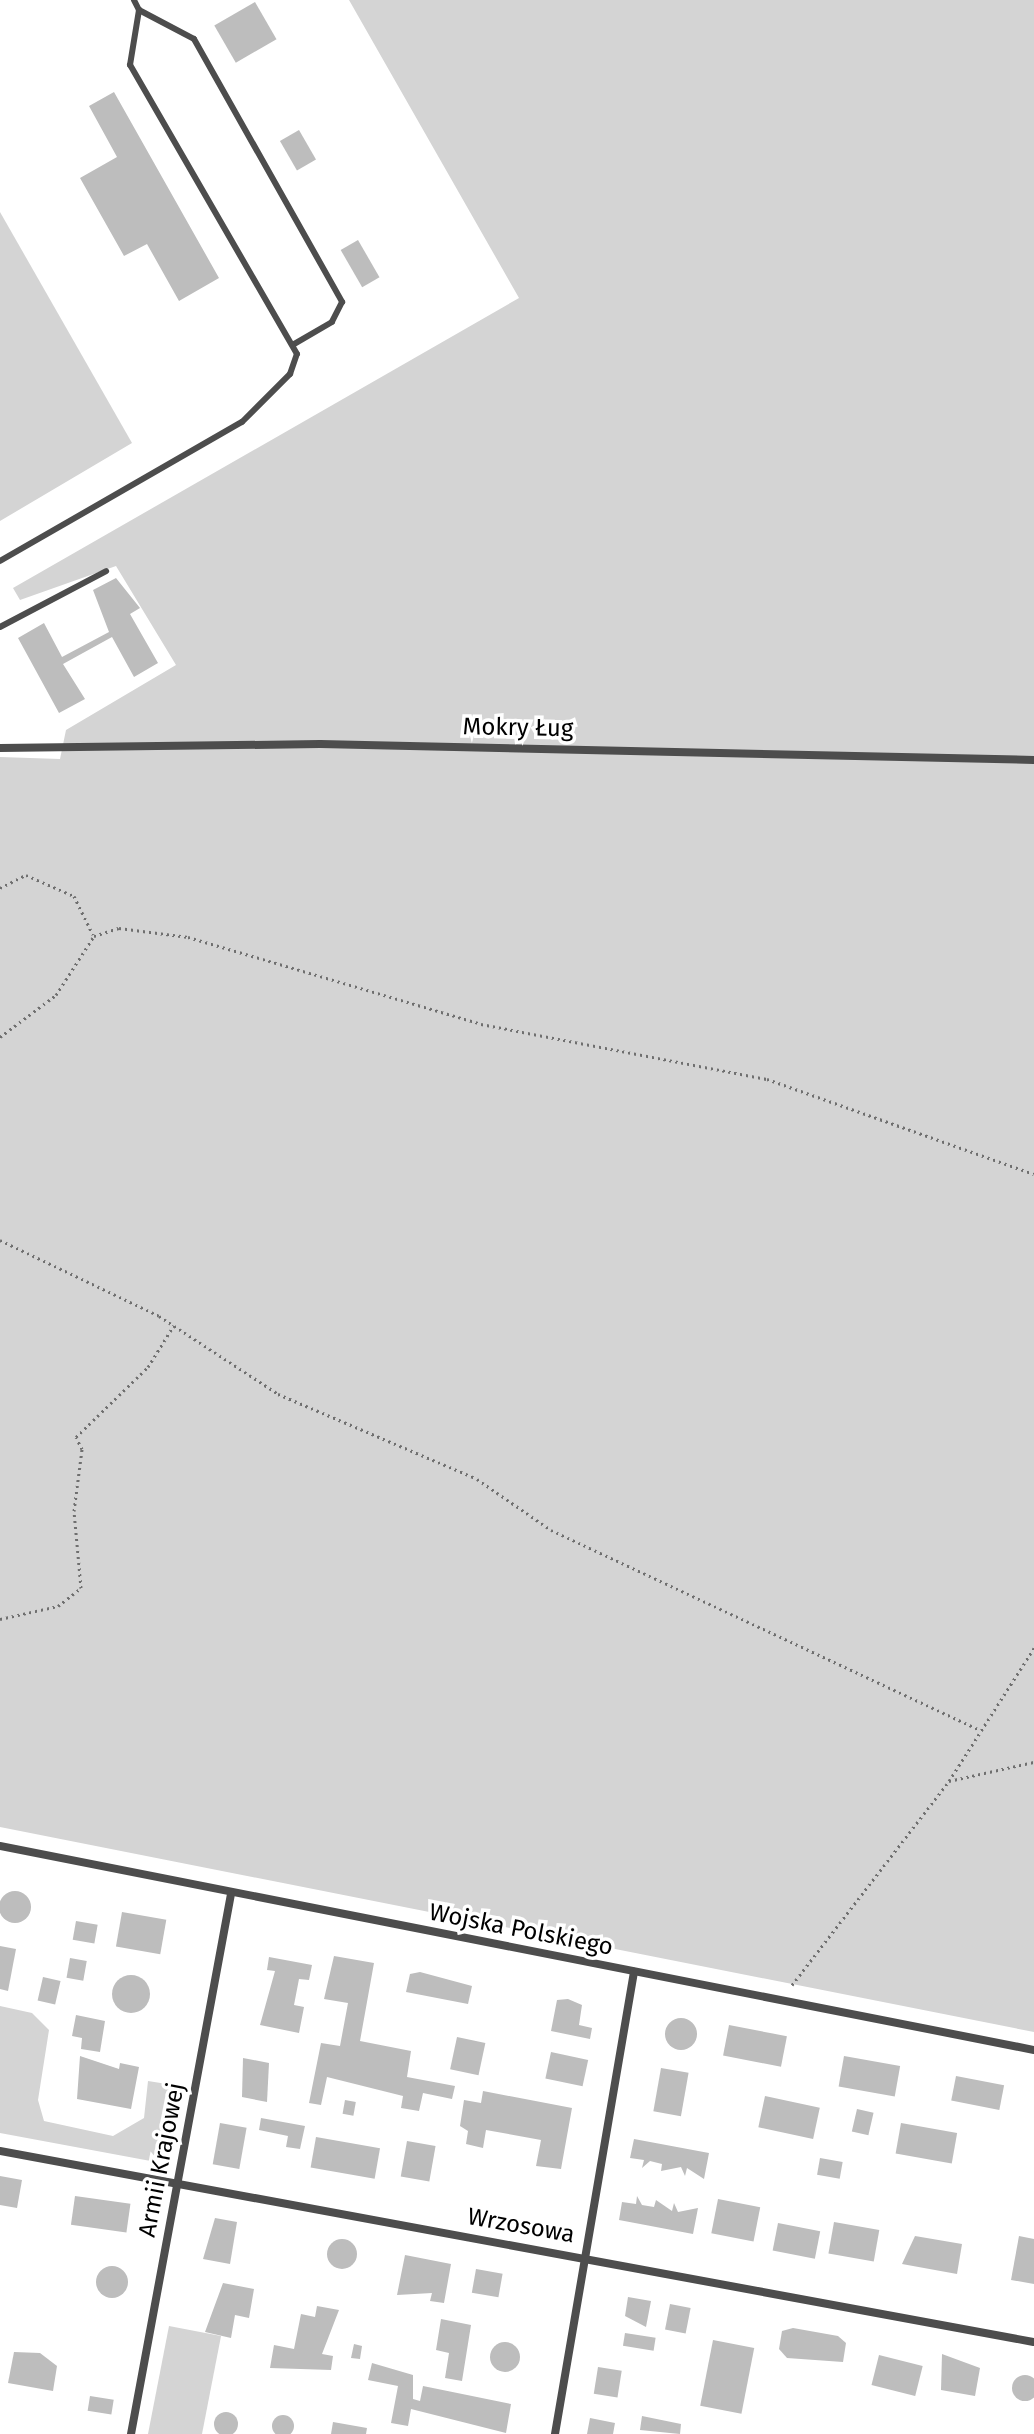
<!DOCTYPE html>
<meta charset="utf-8">
<style>
body{margin:0}
#map{position:relative;width:1034px;height:2434px;overflow:hidden;background:#fff;font-family:"Fira Sans",sans-serif}
div>[style]{position:absolute}
.green>*{inset:0;background:#d4d4d4;transform-origin:0 0}
.building>*{inset:0;background:#bdbdbd;transform-origin:0 0}
.round{border-radius:50%}
.path>*{height:3px;margin-top:-1.5px;transform-origin:0;background:repeating-linear-gradient(90deg,#6f6f6f 0 2px,transparent 0 6px)}
.lane>*{height:6px;margin:-3px;padding:0 3px;transform-origin:3px;border-radius:3px;background:#4d4d4d}
.street>*{height:8px;margin:-4px;padding:0 4px;transform-origin:4px;border-radius:4px;background:#4d4d4d}
span{translate:-50% -50%;white-space:nowrap;text-align:center;line-height:1.15;-webkit-text-stroke:7px #fff;paint-order:stroke}
.street-label{font-size:24px;color:#000}
</style>
<div id="map">
<div class="green">
<div style="clip-path:polygon(349px 0,1034px 0,1034px 2032px,0 1827px,0 757px,60px 759px,66px 730px,176px 665px,116px 566px,20px 600px,13px 588px,519px 298px)"></div>
<div style="clip-path:polygon(0 212px,132px 443px,0 521px)"></div>
<div style="clip-path:polygon(0 2006px,32px 2013px,49px 2030px,38px 2100px,44px 2121px,113px 2136px,144px 2118px,148px 2081px,173px 2085px,156px 2162px,0 2133px)"></div>
<div style="left:169px;top:2326px;width:53px;height:110px;rotate:11deg"></div>
</div>
<div class="building">
<div style="left:255px;top:2px;width:43px;height:47px;rotate:60deg"></div>
<div style="clip-path:polygon(114px 92px,219px 278px,179px 301px,147px 244px,124px 256px,80px 178px,117px 157px,89px 106px)"></div>
<div style="left:299px;top:130px;width:34px;height:22px;rotate:60deg"></div>
<div style="left:358px;top:240px;width:43px;height:20px;rotate:60deg"></div>
<div style="clip-path:polygon(116px 578px,140px 608px,130px 614px,158px 663px,134px 677px,112px 637px,63px 664px,85px 699px,59px 713px,18px 638px,44px 623px,62px 657px,109px 632px,93px 590px)"></div>
<div class="round" style="left:-1px;top:1891px;width:32px;height:32px"></div>
<div style="left:122px;top:1912px;width:45px;height:35px;rotate:10deg"></div>
<div style="left:76px;top:1921px;width:22px;height:19px;rotate:10deg"></div>
<div style="clip-path:polygon(0 1946px,16px 1949px,8px 1991px,0 1989px)"></div>
<div style="clip-path:polygon(334px 1956px,374px 1963px,360px 2041px,411px 2051px,407px 2077px,455px 2086px,452px 2099px,423px 2093px,419px 2111px,401px 2108px,403px 2096px,327px 2077px,321px 2105px,309px 2103px,321px 2043px,340px 2046px,348px 2003px,324px 1999px)"></div>
<div style="clip-path:polygon(269px 1957px,312px 1965px,309px 1980px,299px 1979px,294px 2005px,304px 2007px,299px 2033px,260px 2025px,275px 1971px,267px 1970px)"></div>
<div style="left:70px;top:1958px;width:17px;height:20px;rotate:10deg"></div>
<div style="clip-path:polygon(420px 1972px,472px 1986px,468px 2004px,406px 1992px,410px 1974px)"></div>
<div class="round" style="left:112px;top:1975px;width:38px;height:38px"></div>
<div style="left:43px;top:1977px;width:18px;height:24px;rotate:13deg"></div>
<div style="clip-path:polygon(568px 1999px,582px 2005px,579px 2025px,592px 2028px,590px 2039px,551px 2031px,557px 2000px)"></div>
<div style="clip-path:polygon(76px 2015px,105px 2021px,100px 2052px,81px 2049px,82px 2038px,72px 2036px)"></div>
<div class="round" style="left:665px;top:2018px;width:32px;height:32px"></div>
<div style="left:729px;top:2025px;width:59px;height:31px;rotate:11deg"></div>
<div style="left:457px;top:2037px;width:29px;height:33px;rotate:12deg"></div>
<div style="left:551px;top:2052px;width:38px;height:27px;rotate:12deg"></div>
<div style="clip-path:polygon(80px 2056px,119px 2069px,120px 2063px,139px 2067px,131px 2109px,77px 2099px)"></div>
<div style="left:844px;top:2056px;width:57px;height:31px;rotate:10deg"></div>
<div style="clip-path:polygon(243px 2058px,269px 2063px,267px 2102px,242px 2097px)"></div>
<div style="left:661px;top:2068px;width:28px;height:44px;rotate:10deg"></div>
<div style="left:956px;top:2076px;width:49px;height:25px;rotate:11deg"></div>
<div style="clip-path:polygon(483px 2091px,572px 2108px,561px 2169px,536px 2166px,541px 2140px,486px 2130px,483px 2148px,466px 2144px,468px 2131px,460px 2126px,464px 2100px,481px 2103px)"></div>
<div style="left:765px;top:2096px;width:56px;height:32px;rotate:12deg"></div>
<div style="left:345px;top:2100px;width:11px;height:14px;rotate:10deg"></div>
<div style="left:857px;top:2109px;width:17px;height:23px;rotate:13deg"></div>
<div style="clip-path:polygon(261px 2118px,305px 2126px,300px 2149px,286px 2147px,288px 2136px,259px 2130px)"></div>
<div style="left:220px;top:2123px;width:27px;height:42px;rotate:10deg"></div>
<div style="left:901px;top:2123px;width:57px;height:31px;rotate:10deg"></div>
<div style="left:316px;top:2137px;width:65px;height:31px;rotate:10deg"></div>
<div style="clip-path:polygon(634px 2139px,709px 2153px,704px 2179px,687px 2168px,685px 2176px,681px 2167px,661px 2171px,662px 2164px,650px 2161px,642px 2168px,644px 2160px,630px 2158px)"></div>
<div style="left:407px;top:2141px;width:29px;height:36px;rotate:10deg"></div>
<div style="left:820px;top:2158px;width:23px;height:17px;rotate:10deg"></div>
<div style="clip-path:polygon(0 2176px,22px 2180px,17px 2208px,0 2205px)"></div>
<div style="left:75px;top:2196px;width:56px;height:29px;rotate:8deg"></div>
<div style="clip-path:polygon(637px 2196px,642px 2205px,654px 2207px,656px 2200px,672px 2211px,674px 2203px,678px 2212px,698px 2208px,693px 2234px,619px 2220px,622px 2202px,636px 2204px)"></div>
<div style="left:718px;top:2199px;width:43px;height:35px;rotate:11deg"></div>
<div style="clip-path:polygon(215px 2218px,237px 2222px,230px 2264px,203px 2259px)"></div>
<div style="left:834px;top:2222px;width:46px;height:32px;rotate:10deg"></div>
<div style="left:778px;top:2223px;width:43px;height:28px;rotate:11deg"></div>
<div style="clip-path:polygon(915px 2236px,962px 2244px,957px 2274px,902px 2264px)"></div>
<div style="clip-path:polygon(1019px 2236px,1034px 2239px,1034px 2284px,1011px 2280px)"></div>
<div class="round" style="left:327px;top:2239px;width:30px;height:30px"></div>
<div style="clip-path:polygon(405px 2255px,451px 2264px,444px 2303px,430px 2301px,432px 2293px,397px 2295px)"></div>
<div class="round" style="left:96px;top:2266px;width:32px;height:32px"></div>
<div style="left:476px;top:2269px;width:27px;height:24px;rotate:10deg"></div>
<div style="clip-path:polygon(223px 2283px,254px 2289px,249px 2318px,235px 2315px,231px 2338px,205px 2332px)"></div>
<div style="clip-path:polygon(628px 2297px,651px 2301px,646px 2327px,625px 2316px)"></div>
<div style="left:670px;top:2304px;width:21px;height:26px;rotate:11deg"></div>
<div style="clip-path:polygon(317px 2306px,339px 2310px,322px 2354px,333px 2356px,331px 2370px,270px 2368px,274px 2345px,294px 2349px,301px 2314px,315px 2317px)"></div>
<div style="clip-path:polygon(441px 2319px,471px 2325px,462px 2381px,445px 2378px,449px 2353px,436px 2350px)"></div>
<div style="clip-path:polygon(793px 2328px,838px 2336px,846px 2343px,843px 2362px,787px 2358px,779px 2349px,782px 2331px)"></div>
<div style="left:625px;top:2333px;width:31px;height:13px;rotate:9deg"></div>
<div style="left:713px;top:2340px;width:42px;height:67px;rotate:11deg"></div>
<div class="round" style="left:490px;top:2342px;width:30px;height:30px"></div>
<div style="clip-path:polygon(354px 2344px,362px 2346px,360px 2359px,351px 2358px)"></div>
<div style="clip-path:polygon(14px 2352px,40px 2353px,57px 2366px,53px 2391px,8px 2383px)"></div>
<div style="clip-path:polygon(942px 2354px,980px 2368px,975px 2396px,941px 2390px)"></div>
<div style="left:879px;top:2355px;width:45px;height:31px;rotate:14deg"></div>
<div style="clip-path:polygon(372px 2363px,413px 2375px,413px 2399px,420px 2401px,423px 2386px,511px 2404px,506px 2433px,411px 2409px,408px 2426px,391px 2423px,398px 2386px,368px 2380px)"></div>
<div style="left:598px;top:2367px;width:24px;height:27px;rotate:9deg"></div>
<div class="round" style="left:1012px;top:2375px;width:26px;height:26px"></div>
<div style="left:90px;top:2396px;width:24px;height:15px;rotate:9deg"></div>
<div class="round" style="left:214px;top:2412px;width:24px;height:24px"></div>
<div class="round" style="left:272px;top:2415px;width:22px;height:22px"></div>
<div style="clip-path:polygon(642px 2416px,681px 2424px,680px 2434px,640px 2430px)"></div>
<div style="clip-path:polygon(590px 2418px,615px 2423px,613px 2434px,587px 2434px)"></div>
<div style="clip-path:polygon(333px 2422px,367px 2428px,366px 2434px,331px 2434px)"></div>
</div>
<div class="path">
<div style="left:0;top:888px;width:29px;rotate:-27deg"></div>
<div style="left:26px;top:875px;width:52px;rotate:23.6deg"></div>
<div style="left:74px;top:896px;width:43px;rotate:64deg"></div>
<div style="left:0;top:1037px;width:70px;rotate:-36.9deg"></div>
<div style="left:56px;top:995px;width:70px;rotate:-57.2deg"></div>
<div style="left:94px;top:936px;width:26px;rotate:-18deg"></div>
<div style="left:119px;top:928px;width:70px;rotate:7.4deg"></div>
<div style="left:188px;top:937px;width:306px;rotate:16.5deg"></div>
<div style="left:481px;top:1024px;width:291px;rotate:10.9deg"></div>
<div style="left:767px;top:1079px;width:283px;rotate:19.6deg"></div>
<div style="left:0;top:1240px;width:176px;rotate:25.5deg"></div>
<div style="left:159px;top:1316px;width:142px;rotate:33.2deg"></div>
<div style="left:278px;top:1394px;width:216px;rotate:23.1deg"></div>
<div style="left:477px;top:1479px;width:90px;rotate:34.6deg"></div>
<div style="left:551px;top:1530px;width:473px;rotate:25deg"></div>
<div style="left:0;top:1619px;width:59px;rotate:-12.6deg"></div>
<div style="left:58px;top:1606px;width:29px;rotate:-38deg"></div>
<div style="left:81px;top:1588px;width:77px;rotate:-95.2deg"></div>
<div style="left:74px;top:1511px;width:63px;rotate:-82.6deg"></div>
<div style="left:82px;top:1449px;width:13px;rotate:-117deg"></div>
<div style="left:76px;top:1437px;width:100px;rotate:-44.2deg"></div>
<div style="left:148px;top:1367px;width:49px;rotate:-58.2deg"></div>
<div style="left:949px;top:1781px;width:87px;rotate:-12.6deg"></div>
<div style="left:792px;top:1985px;width:257px;rotate:-52.4deg"></div>
<div style="left:949px;top:1781px;width:158px;rotate:-57.4deg"></div>
</div>
<div class="lane">
<div style="left:139px;top:10px;width:62px;rotate:27.8deg"></div>
<div style="left:194px;top:39px;width:302px;rotate:60.6deg"></div>
<div style="left:342px;top:302px;width:22px;rotate:117deg"></div>
<div style="left:332px;top:322px;width:44px;rotate:149.9deg"></div>
<div style="left:0;top:561px;width:279px;rotate:-29.9deg"></div>
<div style="left:242px;top:422px;width:68px;rotate:-45deg"></div>
<div style="left:290px;top:374px;width:21px;rotate:-71deg"></div>
<div style="left:297px;top:354px;width:334px;rotate:-120deg"></div>
<div style="left:130px;top:65px;width:56px;rotate:-80.7deg"></div>
<div style="left:139px;top:10px;width:11px;rotate:-117deg"></div>
<div style="left:0;top:627px;width:120px;rotate:-27.8deg"></div>
</div>
<div class="street">
<div style="left:0;top:748px;width:320px;rotate:-0.7deg"></div>
<div style="left:320px;top:744px;width:714px;rotate:1.28deg"></div>
<div style="left:0;top:1846px;width:1054px;rotate:11.16deg"></div>
<div style="left:0;top:2151px;width:1051px;rotate:10.47deg"></div>
<div style="left:131px;top:2434px;width:549px;rotate:-79.51deg"></div>
<div style="left:555px;top:2434px;width:469px;rotate:-80.3deg"></div>
</div>
<div class="street-label">
<span style="left:518px;top:728px;rotate:1deg">Mokry Ług</span>
<span style="left:521px;top:1930px;rotate:11deg">Wojska Polskiego</span>
<span style="left:162px;top:2160px;rotate:-79deg">Armii Krajowej</span>
<span style="left:521px;top:2226px;rotate:10deg">Wrzosowa</span>
</div>
</div>
